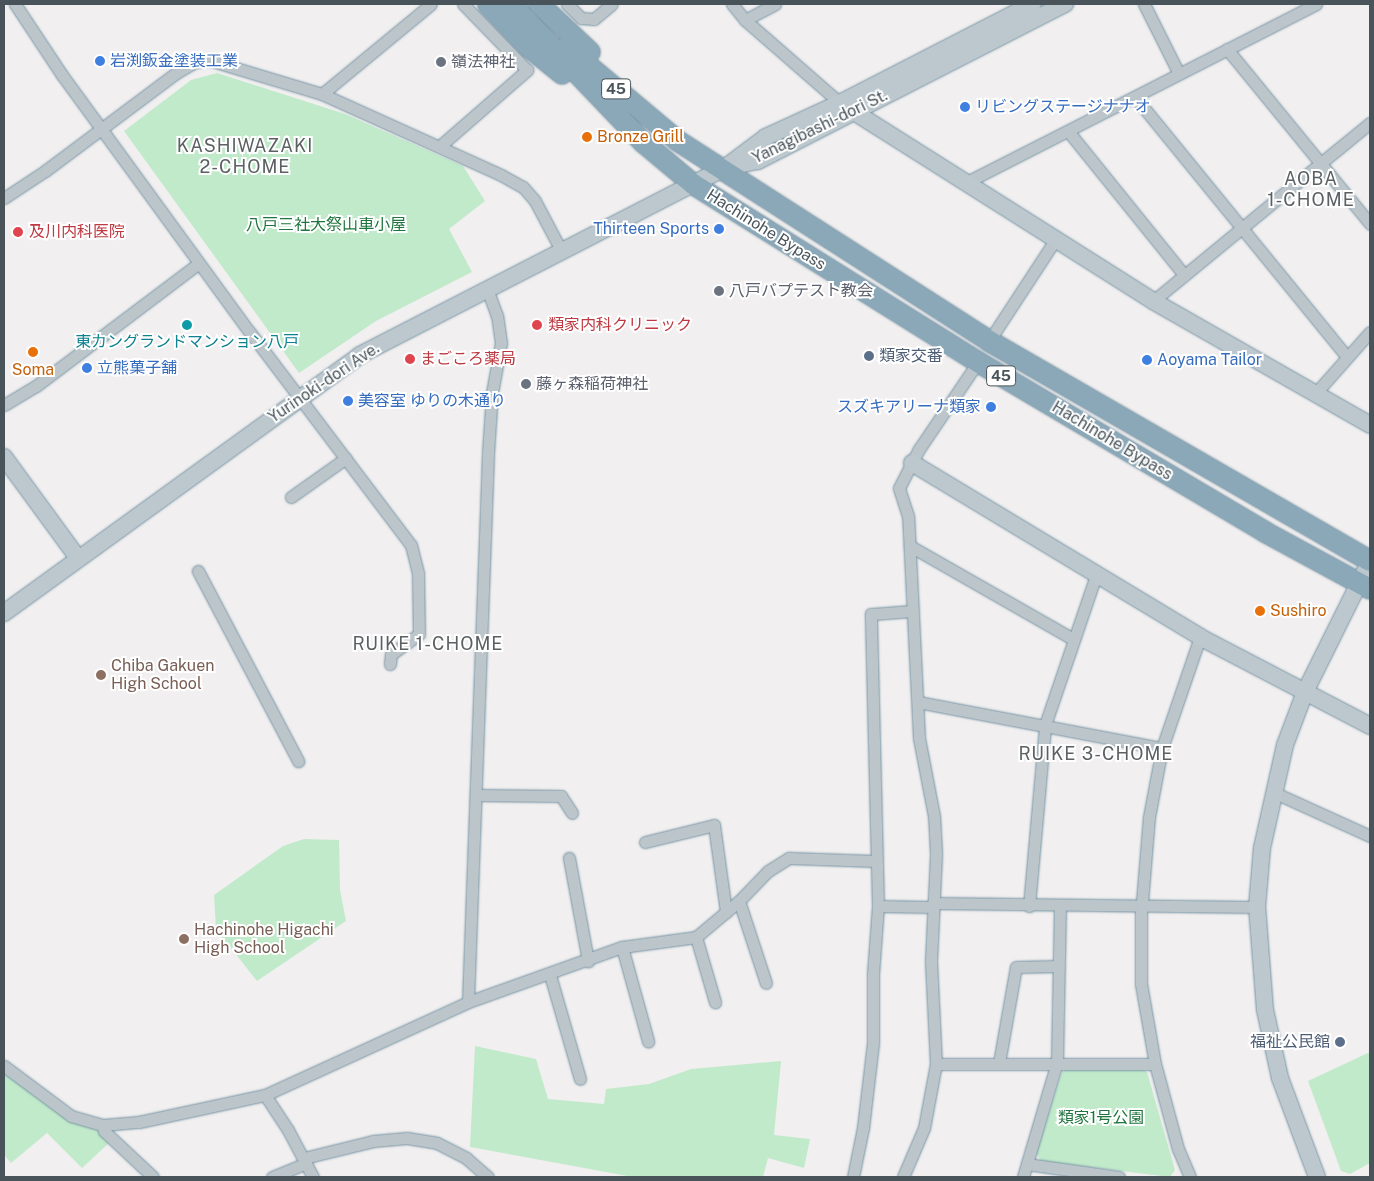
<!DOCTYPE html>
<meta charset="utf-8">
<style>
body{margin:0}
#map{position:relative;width:1374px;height:1181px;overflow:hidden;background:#f1efef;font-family:"Public Sans","Noto Sans JP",sans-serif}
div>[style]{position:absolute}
.green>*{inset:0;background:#c1eacb}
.roads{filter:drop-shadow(0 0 1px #7693a4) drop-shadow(0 0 1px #7693a4)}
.street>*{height:11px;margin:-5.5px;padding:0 5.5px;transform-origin:5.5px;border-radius:5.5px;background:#bbc5ca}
.secondary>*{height:16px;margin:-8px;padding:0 8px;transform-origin:8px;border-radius:8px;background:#bcc8ce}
.highway>*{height:20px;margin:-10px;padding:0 10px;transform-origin:10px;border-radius:10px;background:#8ba8b8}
.dots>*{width:14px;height:14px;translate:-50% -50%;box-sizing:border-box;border:2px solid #fff;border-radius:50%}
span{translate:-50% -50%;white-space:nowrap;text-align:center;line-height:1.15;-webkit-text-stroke:4px #fff;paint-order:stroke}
.shield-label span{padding:1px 4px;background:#fff;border:1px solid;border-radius:4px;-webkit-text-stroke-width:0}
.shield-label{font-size:15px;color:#49545a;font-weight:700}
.shop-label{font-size:16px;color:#366cbe}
.left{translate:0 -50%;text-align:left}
.right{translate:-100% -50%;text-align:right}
.worship-label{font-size:16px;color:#5b616d}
.street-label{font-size:16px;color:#49545a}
.food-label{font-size:16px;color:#c56008}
.park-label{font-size:16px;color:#20743e}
.health-label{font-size:16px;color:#be3a42}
.culture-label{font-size:16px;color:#0d838f}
.service-label{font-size:16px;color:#4e5e75}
.education-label{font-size:16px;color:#785e54}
.neighbourhood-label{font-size:18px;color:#5c6063;letter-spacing:1px}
.frame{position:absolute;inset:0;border:5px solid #49545a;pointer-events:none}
</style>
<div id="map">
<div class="green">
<div style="clip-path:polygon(217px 73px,345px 114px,463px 166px,485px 201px,449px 229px,472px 272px,376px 321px,299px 373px,124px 131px,191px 80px)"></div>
<div style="clip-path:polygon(304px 839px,339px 840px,340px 890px,346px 921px,257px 981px,216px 929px,214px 895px,283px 846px)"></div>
<div style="clip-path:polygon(475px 1046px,536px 1059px,548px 1099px,604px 1104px,606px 1089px,649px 1084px,691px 1069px,781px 1061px,774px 1135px,810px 1139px,804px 1168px,768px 1158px,763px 1177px,633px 1177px,470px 1147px)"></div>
<div style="clip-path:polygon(1370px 1052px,1370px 1163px,1350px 1174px,1341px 1171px,1308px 1081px)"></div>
<div style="clip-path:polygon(1068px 1068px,1142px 1069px,1147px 1072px,1175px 1170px,1170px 1177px,1041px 1161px,1036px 1153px,1062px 1072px)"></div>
<div style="clip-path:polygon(4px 1072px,64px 1116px,98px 1131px,109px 1143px,82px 1168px,47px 1133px,11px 1163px,4px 1155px)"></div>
</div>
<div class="roads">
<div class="street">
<div style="left:15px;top:4px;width:85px;rotate:56.5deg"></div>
<div style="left:62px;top:75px;width:317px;rotate:53.9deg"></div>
<div style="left:249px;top:331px;width:268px;rotate:52.9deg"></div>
<div style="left:411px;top:545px;width:29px;rotate:76deg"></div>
<div style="left:418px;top:573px;width:61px;rotate:89.1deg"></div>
<div style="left:419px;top:634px;width:34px;rotate:144deg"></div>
<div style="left:391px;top:654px;width:10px;rotate:96deg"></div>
<div style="left:567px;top:4px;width:20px;rotate:45deg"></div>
<div style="left:581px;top:18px;width:13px;rotate:4deg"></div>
<div style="left:594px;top:19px;width:23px;rotate:-40deg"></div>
<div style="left:732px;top:4px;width:21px;rotate:51deg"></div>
<div style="left:745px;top:20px;width:126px;rotate:41.1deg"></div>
<div style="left:1144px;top:4px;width:78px;rotate:63.4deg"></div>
<div style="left:745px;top:20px;width:34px;rotate:-28deg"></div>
<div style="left:1227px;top:49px;width:226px;rotate:50.7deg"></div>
<div style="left:322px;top:94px;width:141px;rotate:-39.5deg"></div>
<div style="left:1135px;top:97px;width:334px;rotate:50.8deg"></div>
<div style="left:1068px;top:131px;width:185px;rotate:51.1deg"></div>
<div style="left:440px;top:146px;width:116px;rotate:-41.1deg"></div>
<div style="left:527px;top:70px;width:92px;rotate:-134.1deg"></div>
<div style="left:965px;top:183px;width:394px;rotate:-27deg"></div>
<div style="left:4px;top:198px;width:49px;rotate:-33.4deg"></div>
<div style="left:45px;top:171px;width:164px;rotate:-36.8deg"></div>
<div style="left:176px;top:73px;width:22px;rotate:-30deg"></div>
<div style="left:195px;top:62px;width:14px;rotate:-8deg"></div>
<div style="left:209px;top:60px;width:118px;rotate:16.7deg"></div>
<div style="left:322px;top:94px;width:196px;rotate:24.3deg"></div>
<div style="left:501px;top:175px;width:25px;rotate:29deg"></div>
<div style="left:523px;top:187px;width:18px;rotate:49deg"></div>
<div style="left:535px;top:201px;width:58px;rotate:62.1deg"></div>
<div style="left:1153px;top:301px;width:281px;rotate:-39.4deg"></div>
<div style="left:989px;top:341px;width:121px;rotate:-56.8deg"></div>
<div style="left:1314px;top:395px;width:84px;rotate:-48.4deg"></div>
<div style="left:4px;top:405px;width:37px;rotate:-31deg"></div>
<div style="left:36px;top:386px;width:204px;rotate:-37deg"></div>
<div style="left:291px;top:497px;width:67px;rotate:-35.3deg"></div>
<div style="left:910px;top:546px;width:188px;rotate:29.7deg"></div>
<div style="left:198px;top:571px;width:215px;rotate:62.2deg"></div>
<div style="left:918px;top:702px;width:248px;rotate:10.7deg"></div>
<div style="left:1273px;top:792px;width:107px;rotate:24.4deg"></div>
<div style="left:477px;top:795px;width:84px;rotate:0.7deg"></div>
<div style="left:561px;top:796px;width:20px;rotate:57deg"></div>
<div style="left:645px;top:842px;width:71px;rotate:-13.8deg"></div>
<div style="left:714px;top:825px;width:88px;rotate:82.1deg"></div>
<div style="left:569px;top:858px;width:105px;rotate:79.5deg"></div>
<div style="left:739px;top:901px;width:86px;rotate:71.8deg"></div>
<div style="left:933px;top:903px;width:324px;rotate:0.7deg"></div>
<div style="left:878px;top:906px;width:55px;rotate:1deg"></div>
<div style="left:1029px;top:906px;width:182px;rotate:-84.9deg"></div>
<div style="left:1045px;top:725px;width:158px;rotate:-71.2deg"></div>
<div style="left:696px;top:937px;width:68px;rotate:73.7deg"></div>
<div style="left:622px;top:947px;width:98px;rotate:74.5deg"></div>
<div style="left:550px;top:975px;width:108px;rotate:73.9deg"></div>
<div style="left:468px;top:1002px;width:549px;rotate:-87.91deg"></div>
<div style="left:488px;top:453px;width:60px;rotate:-86.2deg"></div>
<div style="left:492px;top:393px;width:51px;rotate:-79.8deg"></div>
<div style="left:501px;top:343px;width:27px;rotate:-98deg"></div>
<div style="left:497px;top:316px;width:30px;rotate:-110deg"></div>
<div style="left:999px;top:1063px;width:97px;rotate:-80deg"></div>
<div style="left:1016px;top:967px;width:42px;rotate:-1.4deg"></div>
<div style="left:936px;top:1064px;width:219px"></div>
<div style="left:4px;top:1066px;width:84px;rotate:36.7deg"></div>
<div style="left:71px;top:1116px;width:33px;rotate:16deg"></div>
<div style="left:103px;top:1125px;width:36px;rotate:-5deg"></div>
<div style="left:139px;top:1122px;width:129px;rotate:-12.1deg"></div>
<div style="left:265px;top:1095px;width:223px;rotate:-24.6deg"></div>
<div style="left:468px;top:1002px;width:164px;rotate:-19.7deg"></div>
<div style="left:622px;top:947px;width:75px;rotate:-7.7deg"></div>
<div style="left:696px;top:937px;width:56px;rotate:-39.9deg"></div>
<div style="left:739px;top:901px;width:42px;rotate:-46deg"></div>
<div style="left:768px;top:871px;width:25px;rotate:-32deg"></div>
<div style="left:789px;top:858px;width:87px;rotate:2deg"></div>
<div style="left:265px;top:1095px;width:42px;rotate:56.7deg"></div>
<div style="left:288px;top:1130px;width:53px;rotate:62deg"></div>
<div style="left:103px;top:1125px;width:6px;rotate:81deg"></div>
<div style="left:104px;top:1131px;width:67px;rotate:43.2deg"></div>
<div style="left:304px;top:1158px;width:71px;rotate:-13.8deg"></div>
<div style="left:373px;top:1141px;width:34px;rotate:-5deg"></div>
<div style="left:407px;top:1138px;width:30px;rotate:9deg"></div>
<div style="left:437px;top:1143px;width:33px;rotate:27deg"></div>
<div style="left:466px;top:1158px;width:29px;rotate:41deg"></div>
<div style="left:1027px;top:1164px;width:93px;rotate:8deg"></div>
<div style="left:272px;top:1177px;width:37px;rotate:-22deg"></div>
<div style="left:853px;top:1177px;width:50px;rotate:-78.5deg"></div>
<div style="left:863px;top:1128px;width:86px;rotate:-83.3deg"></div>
<div style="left:873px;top:1043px;width:69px;rotate:-90deg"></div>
<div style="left:873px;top:974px;width:68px;rotate:-85.8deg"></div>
<div style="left:878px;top:906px;width:292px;rotate:-91.4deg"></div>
<div style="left:871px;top:614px;width:42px;rotate:-4.1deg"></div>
<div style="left:903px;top:1177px;width:53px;rotate:-66.8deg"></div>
<div style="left:924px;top:1128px;width:65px;rotate:-79.4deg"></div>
<div style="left:936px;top:1064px;width:103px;rotate:-92.8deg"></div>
<div style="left:931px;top:961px;width:108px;rotate:-87.3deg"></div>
<div style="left:936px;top:853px;width:37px;rotate:-93deg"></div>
<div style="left:934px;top:816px;width:79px;rotate:-100.9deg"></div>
<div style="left:919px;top:738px;width:222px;rotate:-92.8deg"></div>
<div style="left:908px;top:516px;width:29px;rotate:-108deg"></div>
<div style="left:899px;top:488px;width:44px;rotate:-62.9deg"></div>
<div style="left:919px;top:449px;width:105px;rotate:-55.9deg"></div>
<div style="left:1023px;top:1177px;width:120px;rotate:-73.5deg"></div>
<div style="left:1057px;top:1062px;width:156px;rotate:-88.9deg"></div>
<div style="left:1190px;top:1177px;width:30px;rotate:-113deg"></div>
<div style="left:1178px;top:1149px;width:88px;rotate:-105.1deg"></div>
<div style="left:1155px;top:1064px;width:81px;rotate:-99.9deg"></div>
<div style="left:1141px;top:984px;width:70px;rotate:-90deg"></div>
<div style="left:1141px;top:914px;width:97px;rotate:-85.3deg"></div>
<div style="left:1149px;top:817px;width:70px;rotate:-79.3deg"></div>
<div style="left:1162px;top:748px;width:117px;rotate:-71.1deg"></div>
</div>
<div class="secondary">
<div style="left:840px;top:103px;width:370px;rotate:32.3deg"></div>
<div style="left:1153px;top:301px;width:250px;rotate:29.7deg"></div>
<div style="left:726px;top:167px;width:50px;rotate:-36.9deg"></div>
<div style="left:766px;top:137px;width:81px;rotate:-24.7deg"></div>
<div style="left:840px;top:103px;width:217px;rotate:-27.2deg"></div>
<div style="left:4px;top:457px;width:125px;rotate:53.8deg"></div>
<div style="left:912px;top:463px;width:336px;rotate:31.1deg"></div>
<div style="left:1200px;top:637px;width:192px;rotate:27.6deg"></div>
<div style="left:4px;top:613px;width:440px;rotate:-35.9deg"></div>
<div style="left:360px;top:355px;width:374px;rotate:-27.2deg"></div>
<div style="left:693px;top:184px;width:35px;rotate:-27deg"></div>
<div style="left:724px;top:168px;width:35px;rotate:-12deg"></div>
<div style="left:758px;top:161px;width:345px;rotate:-27.1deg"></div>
<div style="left:1317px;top:1177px;width:106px;rotate:-110.5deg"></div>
<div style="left:1280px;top:1078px;width:70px;rotate:-102.4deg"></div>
<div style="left:1265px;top:1010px;width:103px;rotate:-94.4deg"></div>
<div style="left:1257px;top:907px;width:59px;rotate:-85.2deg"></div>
<div style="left:1262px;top:848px;width:106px;rotate:-77.4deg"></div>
<div style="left:1285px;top:745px;width:57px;rotate:-69.3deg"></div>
<div style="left:1305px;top:692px;width:146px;rotate:-63.6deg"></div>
</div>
<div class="highway">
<div style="left:488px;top:4px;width:61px;rotate:46.3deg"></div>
<div style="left:530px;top:48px;width:41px;rotate:39.1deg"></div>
<div style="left:511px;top:4px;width:192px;rotate:46.3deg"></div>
<div style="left:644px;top:143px;width:64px;rotate:39.9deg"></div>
<div style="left:693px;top:184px;width:336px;rotate:32deg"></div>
<div style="left:978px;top:362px;width:334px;rotate:30.6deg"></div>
<div style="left:1265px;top:532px;width:119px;rotate:28.5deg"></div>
<div style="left:539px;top:4px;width:70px;rotate:43.3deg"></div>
<div style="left:566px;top:47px;width:146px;rotate:40deg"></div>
<div style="left:678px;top:141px;width:370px;rotate:32.7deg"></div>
<div style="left:989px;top:341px;width:440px;rotate:30deg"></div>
</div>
</div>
<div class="dots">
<div style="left:100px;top:61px;background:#3f7fe0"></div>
<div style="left:441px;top:62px;background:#6b7280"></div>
<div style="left:965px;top:107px;background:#3f7fe0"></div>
<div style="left:587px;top:137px;background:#e8710a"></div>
<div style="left:719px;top:229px;background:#3f7fe0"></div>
<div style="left:18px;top:232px;background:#e0444e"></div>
<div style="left:719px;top:291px;background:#6b7280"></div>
<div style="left:187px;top:325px;background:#0f9aa8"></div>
<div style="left:537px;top:325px;background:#e0444e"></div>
<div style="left:33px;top:352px;background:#e8710a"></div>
<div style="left:869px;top:356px;background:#5c6f8a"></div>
<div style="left:410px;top:359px;background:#e0444e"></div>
<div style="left:1147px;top:360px;background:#3f7fe0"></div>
<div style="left:87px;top:368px;background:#3f7fe0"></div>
<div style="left:526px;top:384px;background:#6b7280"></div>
<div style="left:348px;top:401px;background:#3f7fe0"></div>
<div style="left:991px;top:407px;background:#3f7fe0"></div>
<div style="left:1260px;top:611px;background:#e8710a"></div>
<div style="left:101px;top:675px;background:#8d6e63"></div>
<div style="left:184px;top:939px;background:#8d6e63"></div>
<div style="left:1340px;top:1042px;background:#5c6f8a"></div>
</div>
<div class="shield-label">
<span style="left:616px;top:89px">45</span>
<span style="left:1001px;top:376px">45</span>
</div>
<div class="shop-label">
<span class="left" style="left:110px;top:61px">岩渕鈑金塗装工業</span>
<span class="left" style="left:975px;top:107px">リビングステージナナオ</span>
<span class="right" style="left:709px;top:229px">Thirteen Sports</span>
<span class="left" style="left:1157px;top:360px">Aoyama Tailor</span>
<span class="left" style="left:97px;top:368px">立熊菓子舗</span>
<span class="left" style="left:358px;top:401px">美容室 ゆりの木通り</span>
<span class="right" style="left:981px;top:407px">スズキアリーナ類家</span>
</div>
<div class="worship-label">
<span class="left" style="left:451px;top:62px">嶺法神社</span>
<span class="left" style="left:729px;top:291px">八戸バプテスト教会</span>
<span class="left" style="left:536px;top:384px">藤ヶ森稲荷神社</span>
</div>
<div class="street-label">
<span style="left:820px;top:127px;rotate:-26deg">Yanagibashi-dori St.</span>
<span style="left:766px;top:230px;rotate:32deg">Hachinohe Bypass</span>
<span style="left:324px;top:383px;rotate:-34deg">Yurinoki-dori Ave.</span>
<span style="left:1112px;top:441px;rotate:31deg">Hachinohe Bypass</span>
</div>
<div class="food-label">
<span class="left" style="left:597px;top:137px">Bronze Grill</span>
<span style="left:33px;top:370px">Soma</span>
<span class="left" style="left:1270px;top:611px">Sushiro</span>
</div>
<div class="park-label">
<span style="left:326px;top:225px">八戸三社大祭山車小屋</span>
<span style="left:1101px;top:1118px">類家1号公園</span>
</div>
<div class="health-label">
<span class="left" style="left:29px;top:232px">及川内科医院</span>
<span class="left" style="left:548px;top:325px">類家内科クリニック</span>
<span class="left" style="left:420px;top:359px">まごころ薬局</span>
</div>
<div class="culture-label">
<span style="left:187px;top:342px">東カングランドマンション八戸</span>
</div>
<div class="service-label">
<span class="left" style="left:879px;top:356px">類家交番</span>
<span class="right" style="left:1330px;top:1042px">福祉公民館</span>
</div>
<div class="education-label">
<span class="left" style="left:111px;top:675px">Chiba Gakuen<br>High School</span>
<span class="left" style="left:194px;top:939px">Hachinohe Higachi<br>High School</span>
</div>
<div class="neighbourhood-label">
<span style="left:245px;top:157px">KASHIWAZAKI<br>2-CHOME</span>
<span style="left:1311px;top:190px">AOBA<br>1-CHOME</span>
<span style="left:428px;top:644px">RUIKE 1-CHOME</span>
<span style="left:1096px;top:754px">RUIKE 3-CHOME</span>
</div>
<div class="frame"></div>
</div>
